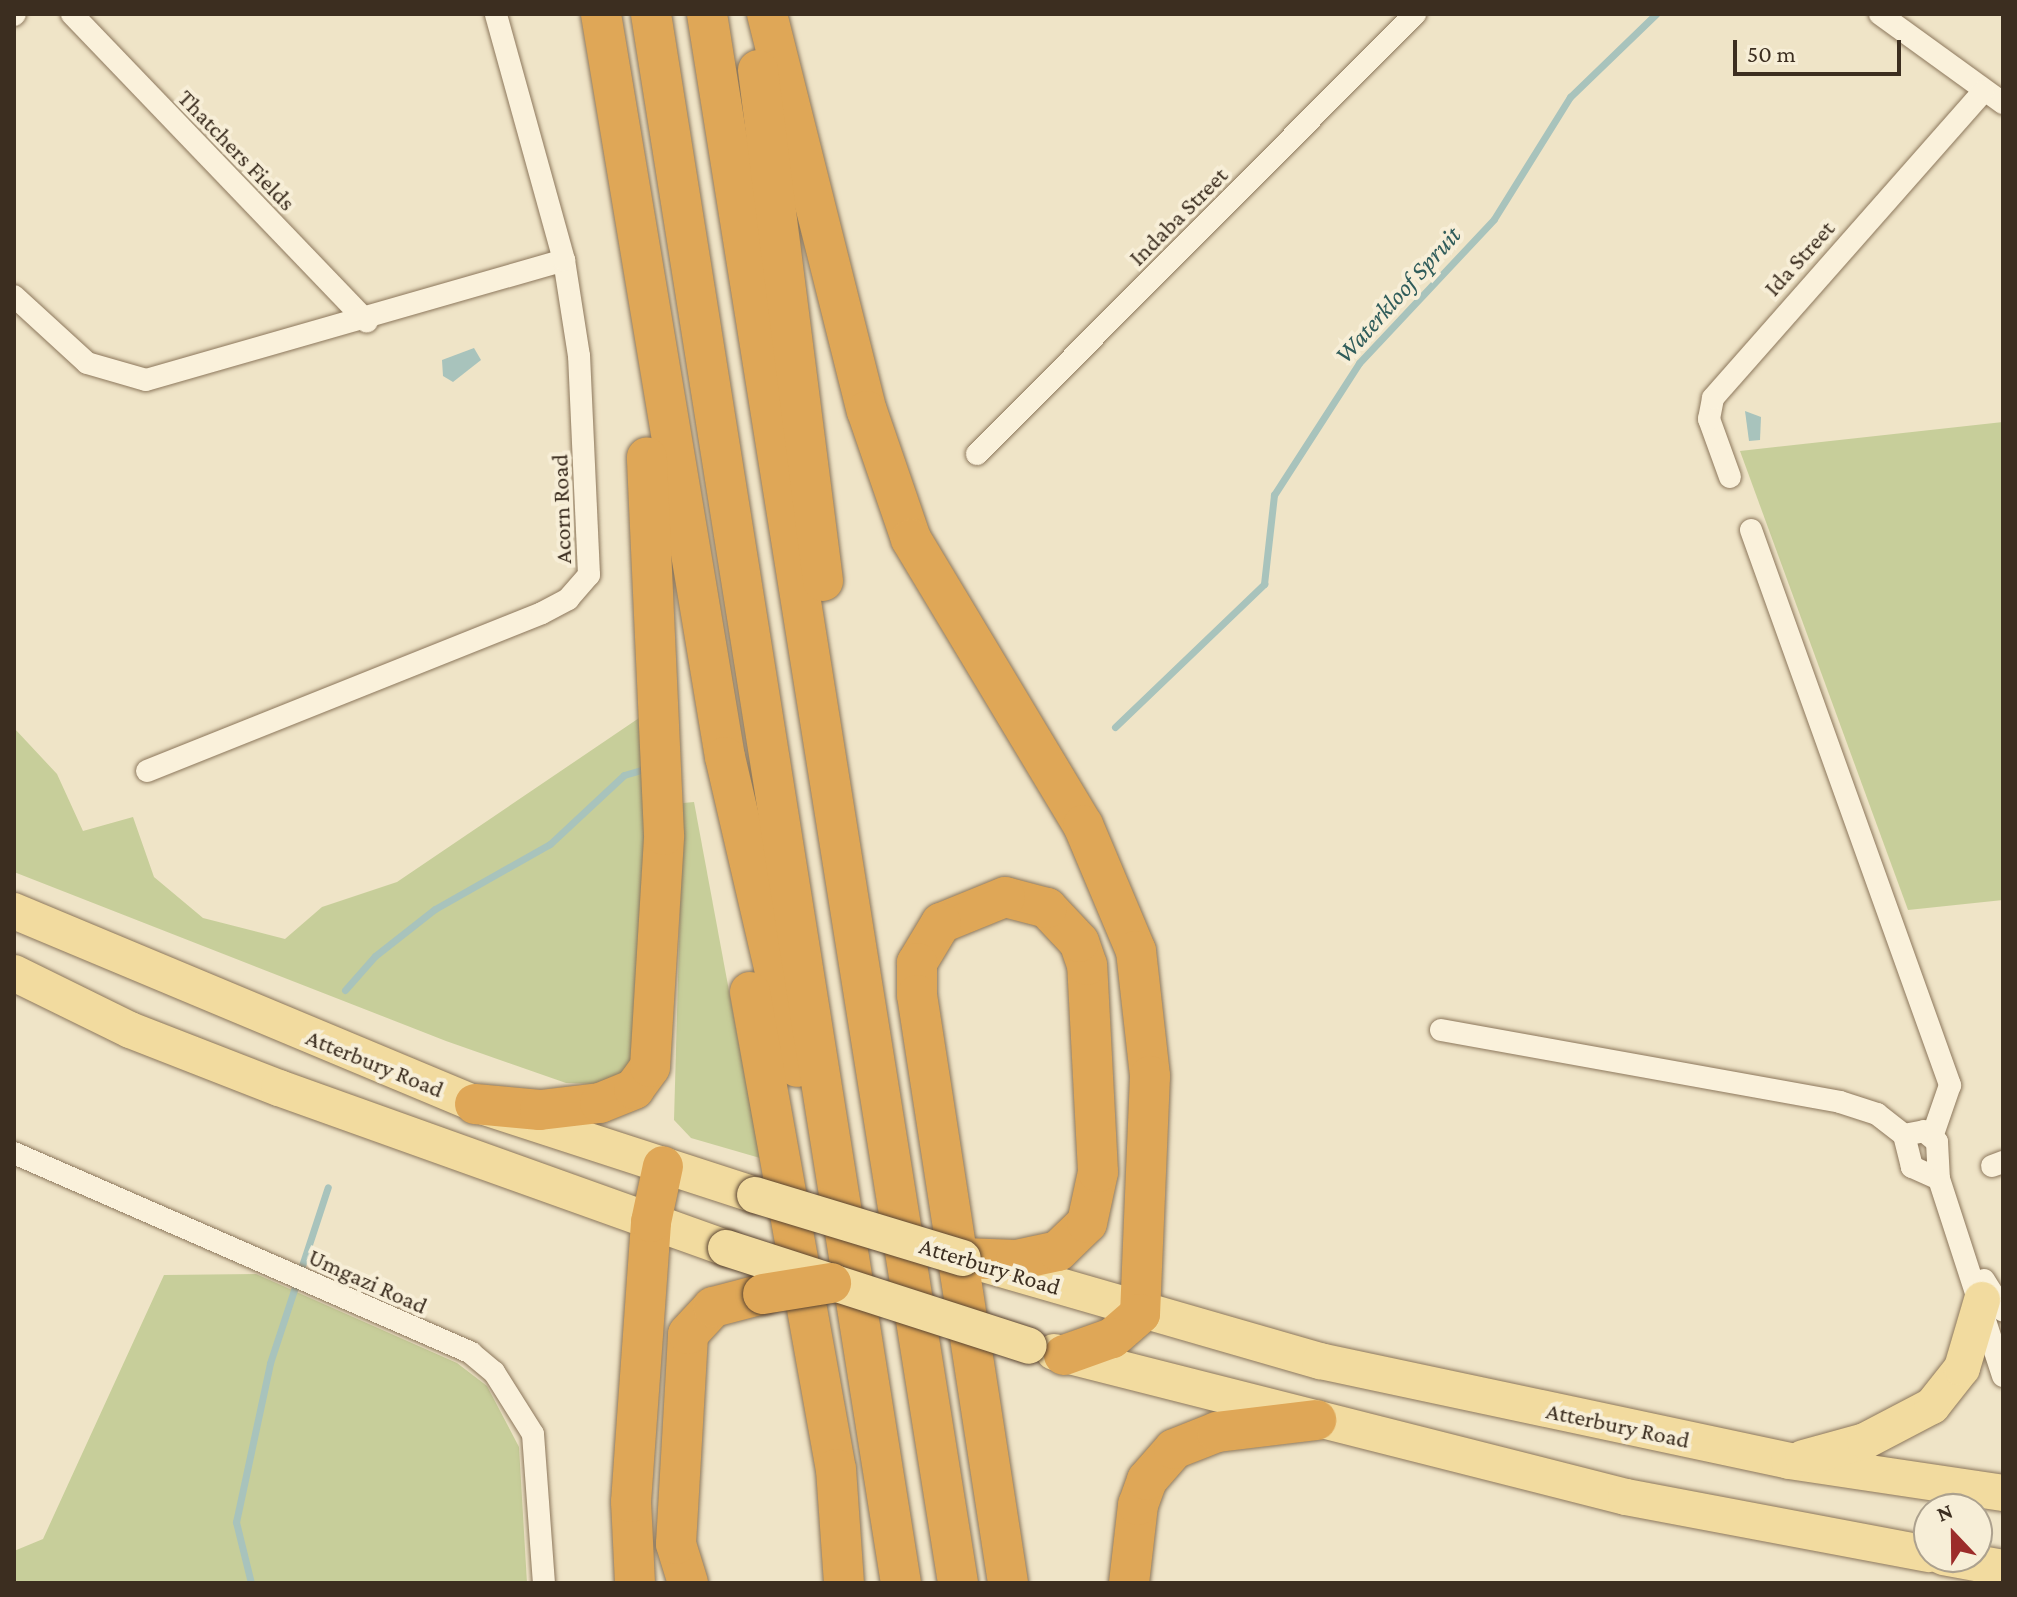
<!DOCTYPE html>
<style>
body{margin:0}
#map{position:relative;width:2017px;height:1597px;overflow:hidden;background:#efe4c7;font-family:"Crimson Pro",serif}
div>[style]{position:absolute}
.green>*{inset:0;background:#c7ce9a}
.water>*{inset:0;background:#a8c3bc}
.stream>*{height:7px;margin:-3.5px;padding:0 3.5px;transform-origin:3.5px;border-radius:3.5px;background:#a8c3bc}
.roads{filter:drop-shadow(0 0 2px #8c775c) drop-shadow(0 0 2px #8c775c)}
.street>*{height:22px;margin:-11px;padding:0 11px;transform-origin:11px;border-radius:11px;background:#faf1db}
.primary>*{height:36px;margin:-18px;padding:0 18px;transform-origin:18px;border-radius:18px;background:#f2db9f}
.highway>*{height:40px;margin:-20px;padding:0 20px;transform-origin:20px;border-radius:20px;background:#dfa757}
.bridges{filter:drop-shadow(0 0 2px #5a4430) drop-shadow(0 0 2px #5a4430)}
.primary-bridge>*{height:36px;margin:-18px;padding:0 18px;transform-origin:18px;border-radius:18px;background:#f2db9f}
.highway-bridge>*{height:40px;margin:-20px;padding:0 20px;transform-origin:20px;border-radius:20px;background:#dfa757}
span{translate:-50% -50%;white-space:nowrap;text-align:center;line-height:1.15;-webkit-text-stroke:8px #f7eed7;paint-order:stroke}
.street-label{font-size:24px;color:#3c2e20}
.water-label{font-size:26px;color:#2f5c5a;font-style:italic}
.frame{position:absolute;inset:0;border:16px solid #3c2e20;pointer-events:none}
.north{position:absolute;left:1913px;top:1493px;width:80px;height:80px;box-sizing:border-box;background:#f7eed7;border:2px solid #aca18e;border-radius:50%;rotate:338deg;font-size:22px;font-weight:700;line-height:32px;text-align:center;color:#3c2e20}
.north::after{content:'';display:block;margin:auto;width:28px;height:36px;background:#9c2c2a;clip-path:polygon(50% 0,100% 100%,50% 72%,0 100%)}
.scale{position:absolute;left:1733px;top:40px;width:168px;height:36px;box-sizing:border-box;border:4px solid #3c2e20;border-top:0;padding-left:10px;font-size:24px;line-height:28px;white-space:nowrap;color:#3c2e20;-webkit-text-stroke:6px #f7eed7;paint-order:stroke}
</style>
<div id="map">
<div class="green">
<div style="clip-path:polygon(2003px 422px,2003px 900px,1908px 910px,1740px 451px)"></div>
<div style="clip-path:polygon(642px 716px,653px 772px,643px 1042px,621px 1075px,596px 1084px,566px 1083px,446px 1041px,14px 872px,14px 728px,57px 774px,83px 831px,133px 817px,154px 877px,203px 918px,285px 939px,322px 907px,397px 882px)"></div>
<div style="clip-path:polygon(694px 802px,760px 1158px,691px 1138px,674px 1120px,683px 803px)"></div>
<div style="clip-path:polygon(256px 1274px,457px 1363px,487px 1386px,519px 1447px,527px 1583px,14px 1583px,14px 1551px,43px 1539px,164px 1275px)"></div>
</div>
<div class="water">
<div style="clip-path:polygon(474px 348px,481px 360px,453px 382px,443px 376px,442px 360px)"></div>
<div style="clip-path:polygon(1745px 411px,1761px 417px,1760px 440px,1749px 441px)"></div>
</div>
<div class="stream">
<div style="left:1115px;top:727px;width:207px;rotate:-43.8deg"></div>
<div style="left:1264px;top:584px;width:90px;rotate:-83.6deg"></div>
<div style="left:1274px;top:495px;width:157px;rotate:-57.2deg"></div>
<div style="left:1359px;top:363px;width:197px;rotate:-46.8deg"></div>
<div style="left:1494px;top:219px;width:144px;rotate:-58.1deg"></div>
<div style="left:1570px;top:97px;width:120px;rotate:-44deg"></div>
<div style="left:345px;top:990px;width:45px;rotate:-48.6deg"></div>
<div style="left:375px;top:956px;width:76px;rotate:-38.1deg"></div>
<div style="left:435px;top:909px;width:132px;rotate:-29.5deg"></div>
<div style="left:550px;top:844px;width:101px;rotate:-43deg"></div>
<div style="left:624px;top:775px;width:22px;rotate:-16deg"></div>
<div style="left:251px;top:1583px;width:63px;rotate:-103.8deg"></div>
<div style="left:236px;top:1522px;width:163px;rotate:-77.9deg"></div>
<div style="left:270px;top:1363px;width:185px;rotate:-71.8deg"></div>
</div>
<div class="roads">
<div class="street">
<div style="left:72px;top:14px;width:426px;rotate:46.2deg"></div>
<div style="left:1880px;top:14px;width:152px;rotate:35.9deg"></div>
<div style="left:14px;top:15px;width:1px;rotate:-45deg"></div>
<div style="left:14px;top:296px;width:99px;rotate:42.5deg"></div>
<div style="left:87px;top:363px;width:61px;rotate:16.1deg"></div>
<div style="left:146px;top:380px;width:435px;rotate:-16deg"></div>
<div style="left:977px;top:454px;width:621px;rotate:-45.13deg"></div>
<div style="left:1730px;top:477px;width:62px;rotate:-109.9deg"></div>
<div style="left:1709px;top:419px;width:21px;rotate:-79deg"></div>
<div style="left:1713px;top:398px;width:408px;rotate:-48.6deg"></div>
<div style="left:1751px;top:530px;width:590px;rotate:70.27deg"></div>
<div style="left:1950px;top:1085px;width:52px;rotate:109.1deg"></div>
<div style="left:147px;top:771px;width:425px;rotate:-21.8deg"></div>
<div style="left:542px;top:613px;width:30px;rotate:-28deg"></div>
<div style="left:568px;top:599px;width:32px;rotate:-49deg"></div>
<div style="left:589px;top:575px;width:219px;rotate:-92.6deg"></div>
<div style="left:579px;top:356px;width:97px;rotate:-98.9deg"></div>
<div style="left:564px;top:260px;width:255px;rotate:-105.5deg"></div>
<div style="left:1441px;top:1030px;width:405px;rotate:10.2deg"></div>
<div style="left:1840px;top:1102px;width:39px;rotate:18deg"></div>
<div style="left:1877px;top:1114px;width:34px;rotate:38deg"></div>
<div style="left:14px;top:1153px;width:499px;rotate:23.6deg"></div>
<div style="left:471px;top:1353px;width:30px;rotate:40deg"></div>
<div style="left:494px;top:1372px;width:73px;rotate:57.8deg"></div>
<div style="left:533px;top:1434px;width:149px;rotate:85.8deg"></div>
<div style="left:1992px;top:1166px;width:12px;rotate:-20deg"></div>
<div style="left:1939px;top:1179px;width:30px;rotate:-156deg"></div>
<div style="left:1912px;top:1167px;width:33px;rotate:-104deg"></div>
<div style="left:1904px;top:1135px;width:20px;rotate:-11deg"></div>
<div style="left:1924px;top:1131px;width:17px;rotate:40deg"></div>
<div style="left:1937px;top:1142px;width:37px;rotate:87deg"></div>
<div style="left:1939px;top:1179px;width:207px;rotate:72deg"></div>
<div style="left:1984px;top:1280px;width:36px;rotate:58deg"></div>
</div>
<div class="primary">
<div style="left:14px;top:911px;width:500px;rotate:22.7deg"></div>
<div style="left:475px;top:1104px;width:294px;rotate:18deg"></div>
<div style="left:14px;top:973px;width:129px;rotate:26.2deg"></div>
<div style="left:130px;top:1030px;width:160px;rotate:21.3deg"></div>
<div style="left:279px;top:1088px;width:475px;rotate:19.7deg"></div>
<div style="left:980px;top:1263px;width:354px;rotate:16.1deg"></div>
<div style="left:1320px;top:1361px;width:480px;rotate:12deg"></div>
<div style="left:1789px;top:1461px;width:216px;rotate:8.5deg"></div>
<div style="left:1054px;top:1352px;width:590px;rotate:14.22deg"></div>
<div style="left:1626px;top:1497px;width:308px;rotate:10.7deg"></div>
<div style="left:1803px;top:1458px;width:64px;rotate:-15.3deg"></div>
<div style="left:1865px;top:1441px;width:76px;rotate:-27.6deg"></div>
<div style="left:1932px;top:1406px;width:48px;rotate:-51.7deg"></div>
<div style="left:1962px;top:1368px;width:71px;rotate:-73.6deg"></div>
<div style="left:1943px;top:1557px;width:61px;rotate:10.4deg"></div>
</div>
<div class="highway">
<div style="left:601px;top:14px;width:753px;rotate:80.53deg"></div>
<div style="left:725px;top:757px;width:318px;rotate:76.9deg"></div>
<div style="left:651px;top:14px;width:1589px;rotate:80.95deg"></div>
<div style="left:707px;top:14px;width:1589px;rotate:80.91deg"></div>
<div style="left:767px;top:14px;width:409px;rotate:75.9deg"></div>
<div style="left:867px;top:411px;width:135px;rotate:71deg"></div>
<div style="left:911px;top:539px;width:334px;rotate:59deg"></div>
<div style="left:1083px;top:825px;width:137px;rotate:67.2deg"></div>
<div style="left:1136px;top:951px;width:126px;rotate:83.6deg"></div>
<div style="left:1150px;top:1076px;width:238px;rotate:92.4deg"></div>
<div style="left:1140px;top:1314px;width:37px;rotate:139deg"></div>
<div style="left:1112px;top:1338px;width:51px;rotate:160.5deg"></div>
<div style="left:758px;top:70px;width:515px;rotate:82.75deg"></div>
<div style="left:750px;top:992px;width:485px;rotate:79.8deg"></div>
<div style="left:836px;top:1469px;width:114px;rotate:86deg"></div>
<div style="left:475px;top:1104px;width:65px;rotate:5.3deg"></div>
<div style="left:540px;top:1110px;width:60px;rotate:-6.7deg"></div>
<div style="left:600px;top:1103px;width:37px;rotate:-22deg"></div>
<div style="left:634px;top:1089px;width:27px;rotate:-54deg"></div>
<div style="left:650px;top:1067px;width:232px;rotate:-86.5deg"></div>
<div style="left:664px;top:835px;width:378px;rotate:-92.6deg"></div>
<div style="left:963px;top:1258px;width:53px;rotate:2.2deg"></div>
<div style="left:1016px;top:1260px;width:43px;rotate:-12.1deg"></div>
<div style="left:1058px;top:1251px;width:40px;rotate:-44deg"></div>
<div style="left:1087px;top:1223px;width:52px;rotate:-77.8deg"></div>
<div style="left:1098px;top:1172px;width:207px;rotate:-93deg"></div>
<div style="left:1087px;top:965px;width:24px;rotate:-109deg"></div>
<div style="left:1079px;top:942px;width:47px;rotate:-133.3deg"></div>
<div style="left:1047px;top:908px;width:43px;rotate:-165.3deg"></div>
<div style="left:1005px;top:897px;width:69px;rotate:157.9deg"></div>
<div style="left:941px;top:923px;width:47px;rotate:121deg"></div>
<div style="left:917px;top:963px;width:32px;rotate:90deg"></div>
<div style="left:917px;top:995px;width:595px;rotate:81.2deg"></div>
<div style="left:635px;top:1583px;width:81px;rotate:-92.8deg"></div>
<div style="left:631px;top:1502px;width:281px;rotate:-85.9deg"></div>
<div style="left:651px;top:1222px;width:57px;rotate:-77.9deg"></div>
<div style="left:688px;top:1583px;width:41px;rotate:-107.1deg"></div>
<div style="left:676px;top:1544px;width:210px;rotate:-86.7deg"></div>
<div style="left:688px;top:1334px;width:37px;rotate:-47deg"></div>
<div style="left:713px;top:1307px;width:52px;rotate:-14.6deg"></div>
<div style="left:1129px;top:1583px;width:79px;rotate:-83.4deg"></div>
<div style="left:1138px;top:1505px;width:27px;rotate:-70deg"></div>
<div style="left:1147px;top:1480px;width:41px;rotate:-48.9deg"></div>
<div style="left:1174px;top:1449px;width:46px;rotate:-21.6deg"></div>
<div style="left:1217px;top:1432px;width:100px;rotate:-6.9deg"></div>
</div>
</div>
<div class="bridges">
<div class="primary-bridge">
<div style="left:755px;top:1195px;width:217px;rotate:16.9deg"></div>
<div style="left:726px;top:1248px;width:318px;rotate:17.9deg"></div>
</div>
<div class="highway-bridge">
<div style="left:763px;top:1294px;width:69px;rotate:-9.2deg"></div>
</div>
</div>
<div class="street-label">
<span style="left:237px;top:150px;rotate:46deg">Thatchers Fields</span>
<span style="left:1178px;top:216px;rotate:-45deg">Indaba Street</span>
<span style="left:1799px;top:258px;rotate:-48deg">Ida Street</span>
<span style="left:561px;top:509px;rotate:-92deg">Acorn Road</span>
<span style="left:375px;top:1063px;rotate:22deg">Atterbury Road</span>
<span style="left:990px;top:1266px;rotate:17deg">Atterbury Road</span>
<span style="left:368px;top:1281px;rotate:24deg">Umgazi Road</span>
<span style="left:1618px;top:1425px;rotate:12deg">Atterbury Road</span>
</div>
<div class="water-label">
<span style="left:1398px;top:295px;rotate:-48deg">Waterkloof Spruit</span>
</div>
<div class="frame"></div>
<div class="north">N</div>
<div class="scale">50 m</div>
</div>
